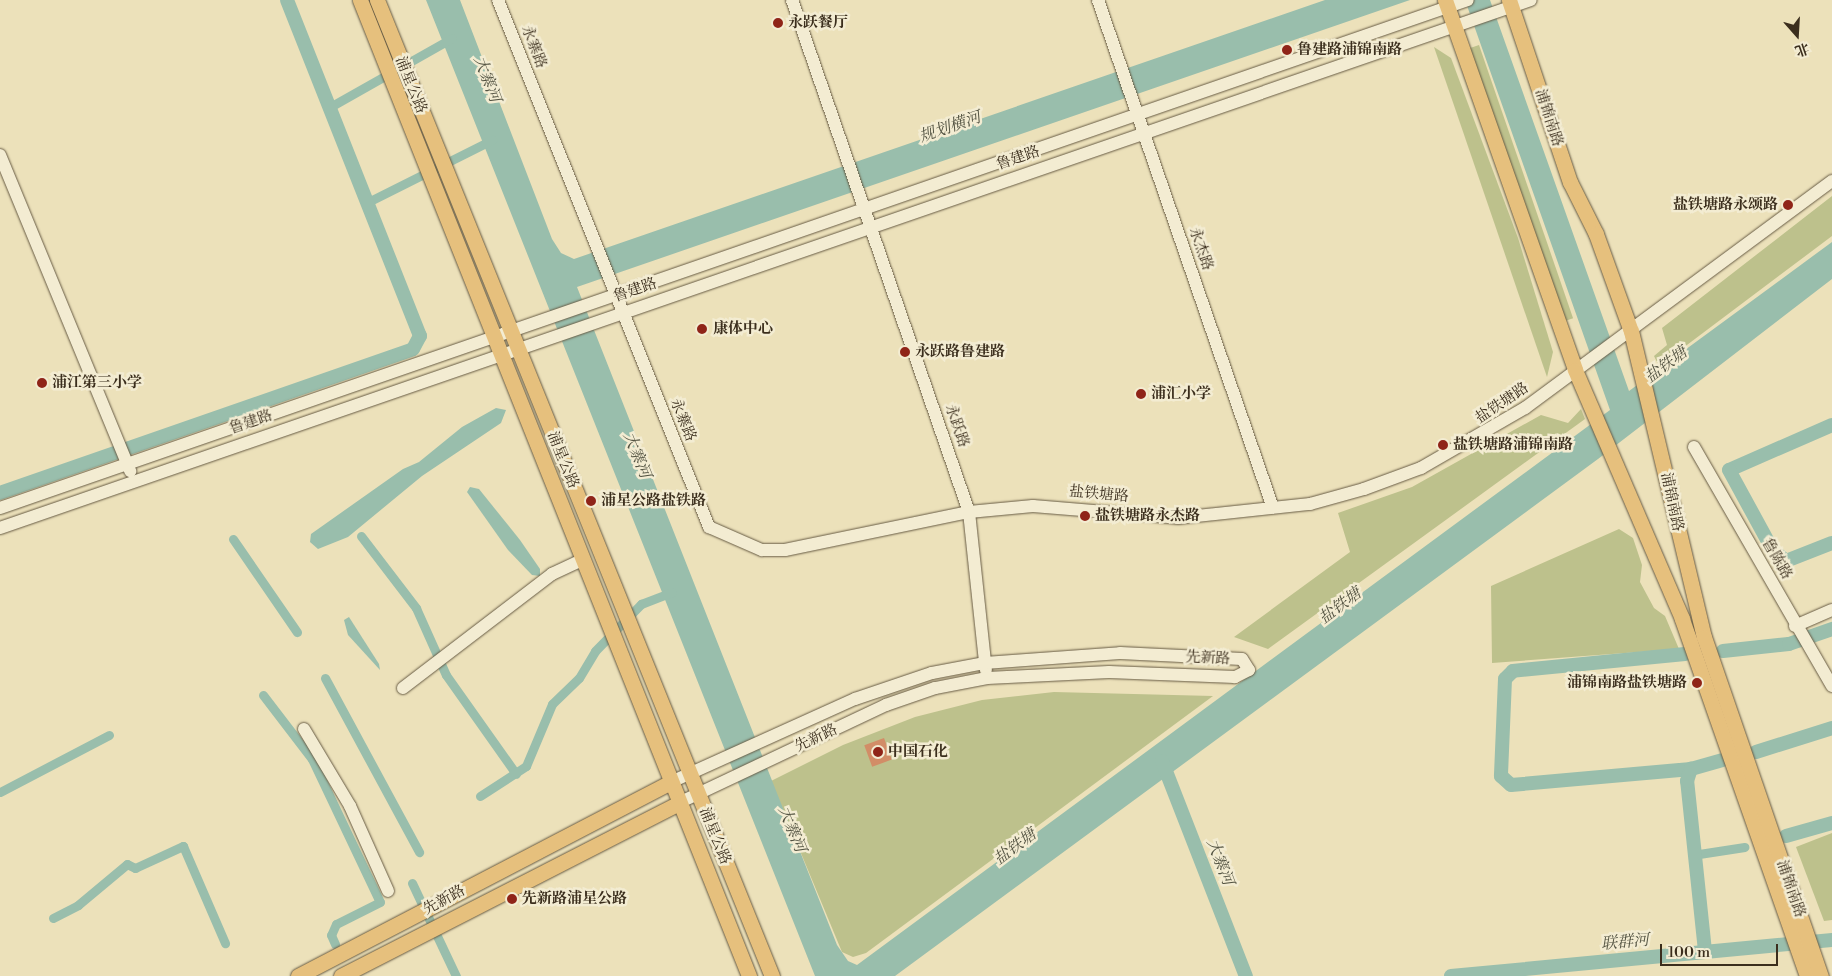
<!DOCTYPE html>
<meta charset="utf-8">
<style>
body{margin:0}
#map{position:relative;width:1832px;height:976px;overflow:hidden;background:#ece1ba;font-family:"Libre Bodoni","Noto Serif SC",serif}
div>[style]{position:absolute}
.green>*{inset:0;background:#bdc18c;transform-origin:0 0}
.water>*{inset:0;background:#99beac}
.canal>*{height:9px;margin:-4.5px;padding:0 4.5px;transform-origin:4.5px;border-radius:4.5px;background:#99beac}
.river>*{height:14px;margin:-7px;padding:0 7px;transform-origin:7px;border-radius:7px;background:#99beac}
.building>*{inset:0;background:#d28d67;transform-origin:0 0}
.roads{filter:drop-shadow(0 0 1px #675b44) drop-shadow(0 0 1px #675b44)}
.minor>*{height:12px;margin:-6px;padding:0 6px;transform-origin:6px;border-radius:6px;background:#f3ecd2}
.major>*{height:15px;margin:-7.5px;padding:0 7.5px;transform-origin:7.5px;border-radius:7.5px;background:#e6c07d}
.dots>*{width:14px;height:14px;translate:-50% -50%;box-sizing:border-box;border:2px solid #f3ecd2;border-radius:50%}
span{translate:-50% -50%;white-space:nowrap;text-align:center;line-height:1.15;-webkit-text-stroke:5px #f3ecd2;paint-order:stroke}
.poi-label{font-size:15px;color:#3b2e1d;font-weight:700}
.left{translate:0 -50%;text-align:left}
.right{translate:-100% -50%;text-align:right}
.street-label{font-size:15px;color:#3b2e1d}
.water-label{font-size:16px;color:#525241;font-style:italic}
.north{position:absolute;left:1772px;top:10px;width:50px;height:50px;-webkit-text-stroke:4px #f3ecd2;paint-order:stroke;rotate:161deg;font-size:14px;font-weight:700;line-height:20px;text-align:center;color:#3b2e1d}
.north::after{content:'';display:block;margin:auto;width:18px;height:22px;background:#3b2e1d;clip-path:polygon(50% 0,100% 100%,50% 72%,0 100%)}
.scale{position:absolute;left:1660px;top:944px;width:118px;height:22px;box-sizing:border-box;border:2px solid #3b2e1d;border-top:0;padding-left:6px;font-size:15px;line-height:18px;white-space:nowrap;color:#3b2e1d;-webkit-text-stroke:4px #f3ecd2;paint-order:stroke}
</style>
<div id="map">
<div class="green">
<div style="left:1479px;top:45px;width:289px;height:14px;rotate:71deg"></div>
<div style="clip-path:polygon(1434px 47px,1451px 58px,1518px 238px,1553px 352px,1547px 377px)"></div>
<div style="clip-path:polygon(1832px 196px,1832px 236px,1659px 366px,1654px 356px,1667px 345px,1662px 328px)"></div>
<div style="clip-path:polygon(1581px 409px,1585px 419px,1268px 649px,1234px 637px,1350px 552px,1338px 513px,1412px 487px,1541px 415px,1568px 423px)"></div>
<div style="clip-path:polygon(1619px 529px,1633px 538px,1642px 565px,1640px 582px,1654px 608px,1665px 616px,1679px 649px,1492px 663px,1491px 586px)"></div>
<div style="clip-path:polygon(1054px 692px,1213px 696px,866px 953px,853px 957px,842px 952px,771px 781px,843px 745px,915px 717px,982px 700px)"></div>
<div style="clip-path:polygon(1832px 833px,1832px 920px,1824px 921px,1796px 847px)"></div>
</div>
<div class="water">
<div style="clip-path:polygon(426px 0,460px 0,552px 239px,561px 253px,574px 259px,1325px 0,1410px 0,577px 287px,837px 945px,848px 961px,857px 965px,1610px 410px,1465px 0,1490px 0,1629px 391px,1832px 242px,1832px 279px,1598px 459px,895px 976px,815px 976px)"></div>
<div style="clip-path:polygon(496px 408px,506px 410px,501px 423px,422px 476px,348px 537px,318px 549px,310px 542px,311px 534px,403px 469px,419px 462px,462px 427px)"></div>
<div style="clip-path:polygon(470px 487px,479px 489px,520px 540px,540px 569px,540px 576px,532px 575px,508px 550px,467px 492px)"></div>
<div style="clip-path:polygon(349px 617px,379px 664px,380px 670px,348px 635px,344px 620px)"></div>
</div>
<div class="canal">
<div style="left:330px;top:107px;width:140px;rotate:-29.5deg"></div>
<div style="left:368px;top:202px;width:139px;rotate:-26.6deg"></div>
<div style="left:361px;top:536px;width:91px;rotate:52.6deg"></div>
<div style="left:416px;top:608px;width:73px;rotate:65.9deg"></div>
<div style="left:446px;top:675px;width:121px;rotate:54.7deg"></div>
<div style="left:233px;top:539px;width:113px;rotate:55.5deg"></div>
<div style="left:325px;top:678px;width:198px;rotate:61.6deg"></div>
<div style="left:263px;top:695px;width:81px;rotate:52.6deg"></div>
<div style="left:312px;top:759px;width:158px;rotate:64.6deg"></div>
<div style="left:380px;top:902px;width:49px;rotate:153.4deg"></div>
<div style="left:336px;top:924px;width:12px;rotate:114deg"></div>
<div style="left:331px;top:935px;width:10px;rotate:66deg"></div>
<div style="left:0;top:792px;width:123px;rotate:-27.6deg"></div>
<div style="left:480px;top:796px;width:55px;rotate:-33.1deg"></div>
<div style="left:526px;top:766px;width:67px;rotate:-67.2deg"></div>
<div style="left:552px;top:704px;width:37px;rotate:-44deg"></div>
<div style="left:579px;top:678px;width:31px;rotate:-59deg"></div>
<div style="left:595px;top:651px;width:66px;rotate:-45.6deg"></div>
<div style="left:641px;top:604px;width:33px;rotate:-21deg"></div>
<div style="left:1699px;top:854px;width:46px;rotate:-8.8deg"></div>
<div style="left:412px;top:883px;width:103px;rotate:64.7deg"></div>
<div style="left:53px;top:918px;width:28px;rotate:-27deg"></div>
<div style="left:78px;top:905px;width:64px;rotate:-39.9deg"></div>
<div style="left:127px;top:864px;width:9px;rotate:27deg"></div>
<div style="left:135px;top:868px;width:53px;rotate:-24.6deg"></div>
<div style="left:183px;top:846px;width:106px;rotate:66.6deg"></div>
</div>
<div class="river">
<div style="left:1832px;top:425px;width:112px;rotate:156.4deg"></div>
<div style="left:1729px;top:470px;width:90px;rotate:61.4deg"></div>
<div style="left:1772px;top:549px;width:18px;rotate:41deg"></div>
<div style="left:1786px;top:561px;width:49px;rotate:-21.4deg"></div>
<div style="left:0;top:493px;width:437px;rotate:-19.2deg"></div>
<div style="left:413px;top:349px;width:15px;rotate:-62deg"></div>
<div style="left:420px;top:336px;width:361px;rotate:-111.6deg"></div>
<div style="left:1723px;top:651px;width:66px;rotate:-6.1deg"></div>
<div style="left:1789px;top:644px;width:46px;rotate:-19.2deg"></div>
<div style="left:1685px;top:654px;width:173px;rotate:174.4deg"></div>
<div style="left:1513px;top:671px;width:11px;rotate:135deg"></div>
<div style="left:1505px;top:679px;width:97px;rotate:92.4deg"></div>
<div style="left:1501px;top:776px;width:13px;rotate:42deg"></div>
<div style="left:1511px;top:785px;width:181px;rotate:-5.1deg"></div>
<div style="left:1756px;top:752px;width:80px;rotate:-17.5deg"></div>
<div style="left:1162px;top:761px;width:231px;rotate:68.7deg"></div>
<div style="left:1786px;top:836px;width:48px;rotate:-15.8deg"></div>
<div style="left:1705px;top:951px;width:171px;rotate:-96deg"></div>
<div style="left:1687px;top:781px;width:13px;rotate:-72deg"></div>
<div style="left:1691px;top:769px;width:32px;rotate:-16deg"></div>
<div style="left:1451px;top:976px;width:383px;rotate:-5.4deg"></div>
</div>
<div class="building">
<div style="left:884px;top:738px;width:23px;height:21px;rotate:70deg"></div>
</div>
<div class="roads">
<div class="minor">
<div style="left:498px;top:0;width:568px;rotate:68.18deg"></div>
<div style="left:709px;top:527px;width:58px;rotate:23.5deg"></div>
<div style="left:762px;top:550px;width:23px"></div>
<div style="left:785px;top:550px;width:188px;rotate:-11.7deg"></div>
<div style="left:969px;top:512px;width:64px;rotate:-5.4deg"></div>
<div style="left:1033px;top:506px;width:145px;rotate:4.7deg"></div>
<div style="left:1178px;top:518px;width:133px;rotate:-6.1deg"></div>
<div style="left:1310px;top:504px;width:56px;rotate:-15.5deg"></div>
<div style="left:1364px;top:489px;width:61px;rotate:-20.2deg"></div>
<div style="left:1421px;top:468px;width:120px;rotate:-30deg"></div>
<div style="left:1525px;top:408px;width:382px;rotate:-36.5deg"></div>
<div style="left:792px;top:0;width:542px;rotate:70.93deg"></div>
<div style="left:969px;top:512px;width:159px;rotate:83.9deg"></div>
<div style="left:1098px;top:0;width:537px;rotate:70.99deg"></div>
<div style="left:0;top:155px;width:342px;rotate:67.6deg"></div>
<div style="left:1694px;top:447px;width:276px;rotate:60deg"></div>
<div style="left:0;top:508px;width:1553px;rotate:-19.09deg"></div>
<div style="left:0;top:528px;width:1619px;rotate:-19.03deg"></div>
<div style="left:1795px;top:626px;width:40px;rotate:-23.4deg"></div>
<div style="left:403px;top:688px;width:188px;rotate:-37.4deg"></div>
<div style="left:552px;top:574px;width:33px;rotate:-25deg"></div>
<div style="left:304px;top:729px;width:90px;rotate:59.1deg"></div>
<div style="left:350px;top:806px;width:93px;rotate:65.9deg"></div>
<div style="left:671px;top:782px;width:202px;rotate:-24.3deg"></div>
<div style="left:855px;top:699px;width:81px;rotate:-18.7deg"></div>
<div style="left:932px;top:673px;width:54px;rotate:-10.7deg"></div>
<div style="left:985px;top:663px;width:135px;rotate:-4.2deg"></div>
<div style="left:1120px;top:653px;width:122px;rotate:2.8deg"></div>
<div style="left:1242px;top:659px;width:13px;rotate:58deg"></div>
<div style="left:1249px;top:670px;width:16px;rotate:153deg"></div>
<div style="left:1235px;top:677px;width:126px;rotate:-177.7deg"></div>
<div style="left:1109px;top:672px;width:122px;rotate:177.2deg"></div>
<div style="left:987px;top:678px;width:53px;rotate:169.1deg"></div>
<div style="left:935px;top:688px;width:52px;rotate:160.9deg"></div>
<div style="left:886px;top:705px;width:229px;rotate:154.7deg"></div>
</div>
<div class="major">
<div style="left:360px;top:0;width:1051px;rotate:68.27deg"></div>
<div style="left:377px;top:0;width:1053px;rotate:67.97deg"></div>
<div style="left:1445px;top:0;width:392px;rotate:70.6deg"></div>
<div style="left:1575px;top:370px;width:271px;rotate:66.7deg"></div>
<div style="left:1682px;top:619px;width:378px;rotate:70.7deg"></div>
<div style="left:1509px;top:0;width:192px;rotate:71.5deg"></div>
<div style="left:1570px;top:182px;width:58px;rotate:63.4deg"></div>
<div style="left:1596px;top:234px;width:103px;rotate:70.2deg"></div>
<div style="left:1631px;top:331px;width:315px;rotate:76.6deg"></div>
<div style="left:1704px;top:637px;width:359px;rotate:71deg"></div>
<div style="left:298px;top:976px;width:420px;rotate:-27.5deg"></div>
<div style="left:341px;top:976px;width:380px;rotate:-27.1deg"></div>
</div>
</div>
<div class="dots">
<div style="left:778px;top:23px;background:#8f2418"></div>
<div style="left:1287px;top:50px;background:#8f2418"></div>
<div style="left:1788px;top:205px;background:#8f2418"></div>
<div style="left:702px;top:329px;background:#8f2418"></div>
<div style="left:905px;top:352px;background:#8f2418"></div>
<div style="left:42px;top:383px;background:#8f2418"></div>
<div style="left:1141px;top:394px;background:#8f2418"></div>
<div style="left:1443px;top:445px;background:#8f2418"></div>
<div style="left:591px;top:501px;background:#8f2418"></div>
<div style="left:1085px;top:516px;background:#8f2418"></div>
<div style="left:1697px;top:683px;background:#8f2418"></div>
<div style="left:878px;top:752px;background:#8f2418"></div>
<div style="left:512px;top:899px;background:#8f2418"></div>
</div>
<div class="poi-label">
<span class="left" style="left:788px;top:23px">永跃餐厅</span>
<span class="left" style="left:1297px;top:50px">鲁建路浦锦南路</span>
<span class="right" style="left:1778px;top:205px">盐铁塘路永颂路</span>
<span class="left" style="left:713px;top:329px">康体中心</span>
<span class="left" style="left:915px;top:352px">永跃路鲁建路</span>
<span class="left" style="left:52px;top:383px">浦江第三小学</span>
<span class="left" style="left:1151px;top:394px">浦汇小学</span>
<span class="left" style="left:1453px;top:445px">盐铁塘路浦锦南路</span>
<span class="left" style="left:601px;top:501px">浦星公路盐铁路</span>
<span class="left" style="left:1095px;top:516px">盐铁塘路永杰路</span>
<span class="right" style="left:1687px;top:683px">浦锦南路盐铁塘路</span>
<span class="left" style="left:888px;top:752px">中国石化</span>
<span class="left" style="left:522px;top:899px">先新路浦星公路</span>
</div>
<div class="street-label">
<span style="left:534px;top:47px;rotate:69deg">永寨路</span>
<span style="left:411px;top:85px;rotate:68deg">浦星公路</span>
<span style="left:1549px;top:118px;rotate:72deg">浦锦南路</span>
<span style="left:1018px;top:158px;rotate:-19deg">鲁建路</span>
<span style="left:1201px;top:249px;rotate:71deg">永杰路</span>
<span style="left:635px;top:290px;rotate:-19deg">鲁建路</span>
<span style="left:1502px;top:403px;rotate:-34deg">盐铁塘路</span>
<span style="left:683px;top:420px;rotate:68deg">永寨路</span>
<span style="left:251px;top:422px;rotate:-19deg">鲁建路</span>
<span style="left:957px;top:426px;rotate:71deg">永跃路</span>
<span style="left:563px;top:460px;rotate:68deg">浦星公路</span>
<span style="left:1099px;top:494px;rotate:5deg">盐铁塘路</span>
<span style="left:1672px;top:502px;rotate:78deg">浦锦南路</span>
<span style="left:1777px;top:559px;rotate:60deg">鲁陈路</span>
<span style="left:1208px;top:658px;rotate:3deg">先新路</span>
<span style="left:816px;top:738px;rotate:-25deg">先新路</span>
<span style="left:715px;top:836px;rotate:68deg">浦星公路</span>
<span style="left:1791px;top:889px;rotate:71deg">浦锦南路</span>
<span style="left:444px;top:900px;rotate:-28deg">先新路</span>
</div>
<div class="water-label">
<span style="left:487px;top:79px;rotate:69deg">大寨河</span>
<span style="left:950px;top:127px;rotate:-19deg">规划横河</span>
<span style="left:1666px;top:365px;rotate:-37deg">盐铁塘</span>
<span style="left:637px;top:455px;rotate:68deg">大寨河</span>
<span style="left:1340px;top:606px;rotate:-37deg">盐铁塘</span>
<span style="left:792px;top:829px;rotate:68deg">大寨河</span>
<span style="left:1015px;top:847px;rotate:-37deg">盐铁塘</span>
<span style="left:1220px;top:862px;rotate:69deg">大寨河</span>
<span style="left:1625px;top:942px;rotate:-5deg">联群河</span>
</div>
<div class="north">北</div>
<div class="scale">100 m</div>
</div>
